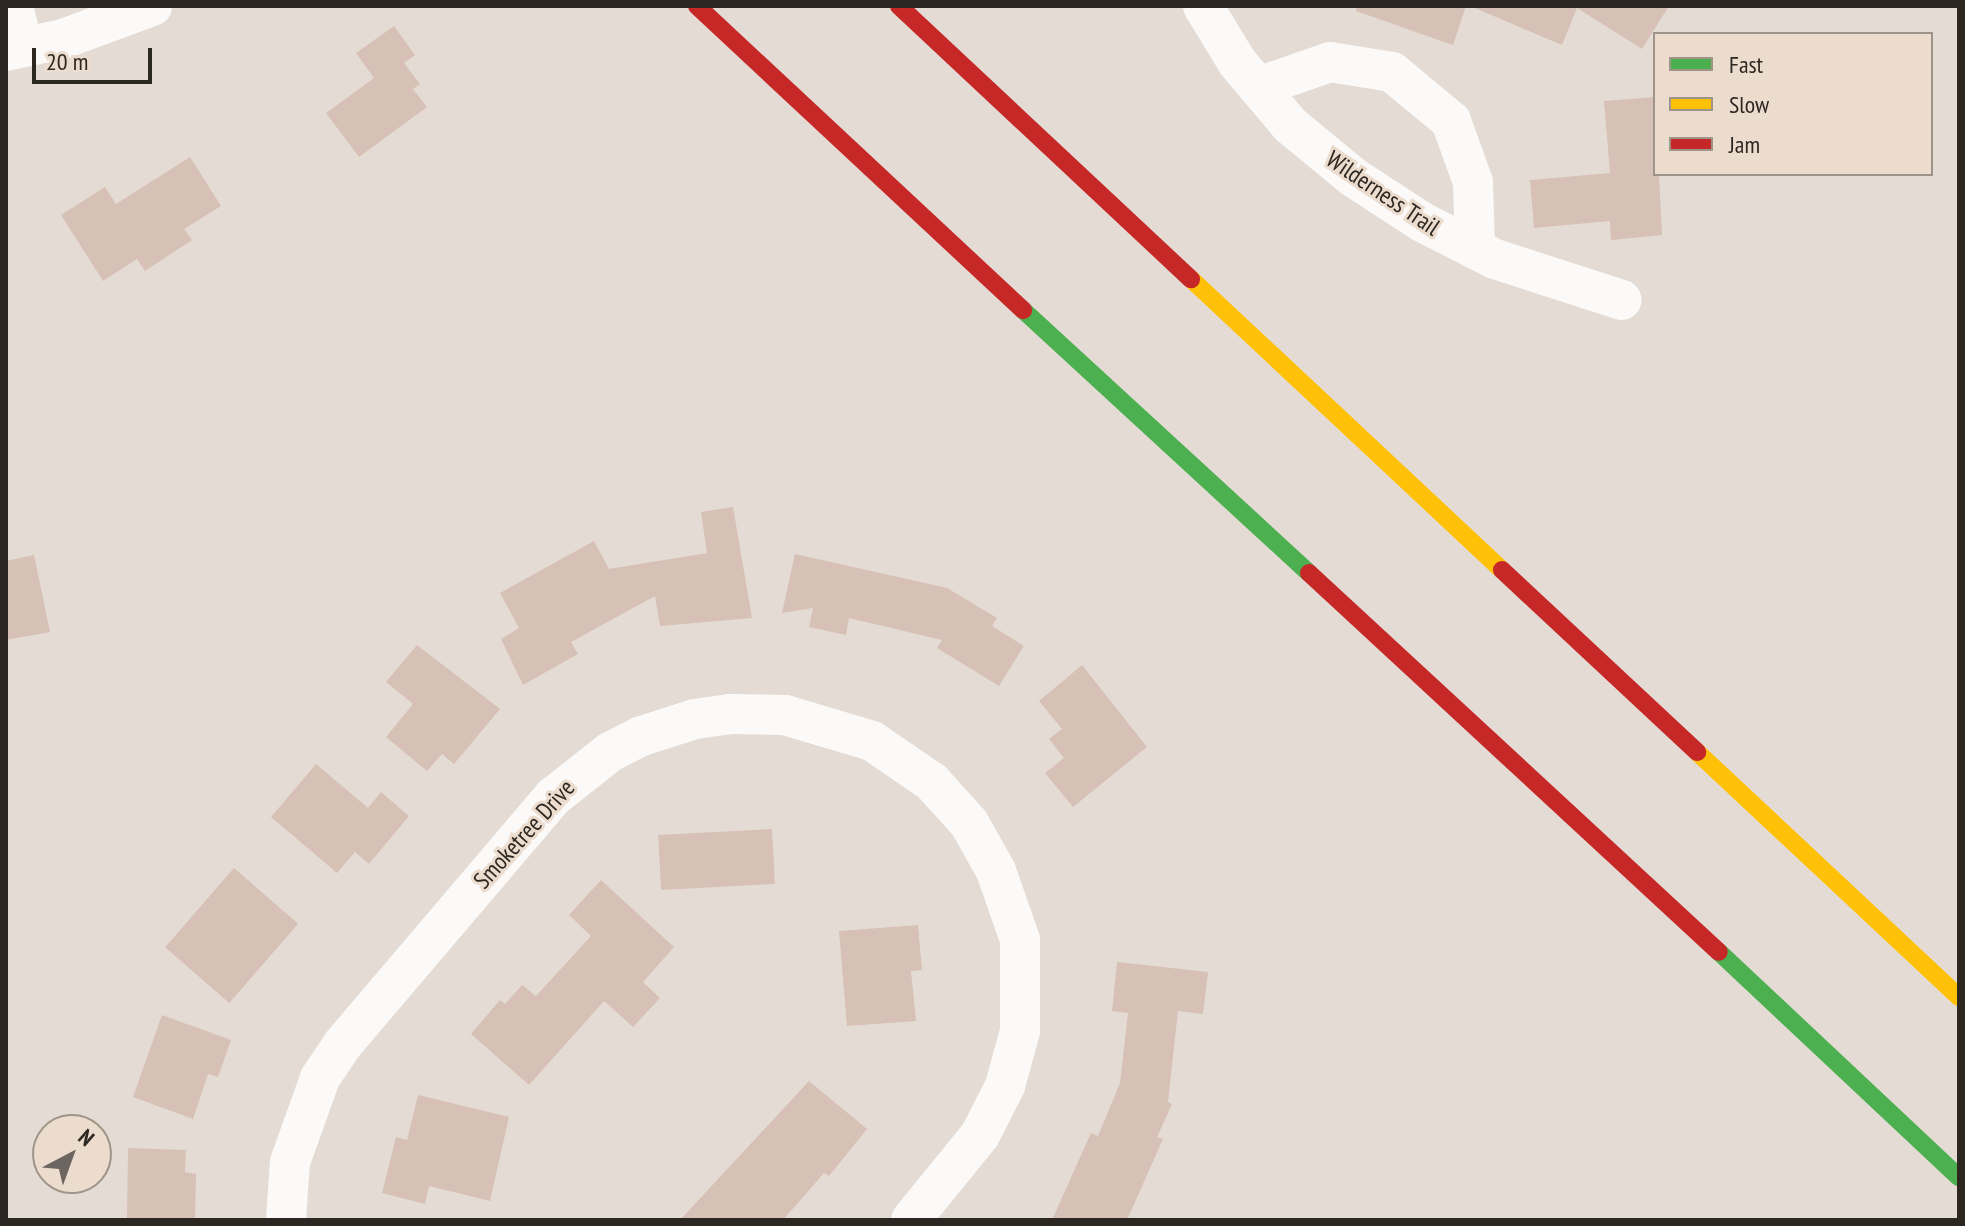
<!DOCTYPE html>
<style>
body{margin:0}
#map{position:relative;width:1965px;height:1226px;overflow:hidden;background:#e4dcd4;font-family:"PT Sans Narrow",sans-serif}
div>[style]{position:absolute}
.building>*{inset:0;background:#d7c0b6;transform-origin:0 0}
.street>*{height:40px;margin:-20px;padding:0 20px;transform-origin:20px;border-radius:20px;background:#fbfaf9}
.fast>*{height:18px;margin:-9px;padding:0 9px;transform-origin:9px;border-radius:9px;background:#4caf50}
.slow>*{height:18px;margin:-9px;padding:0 9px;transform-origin:9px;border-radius:9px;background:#ffc107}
.jam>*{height:18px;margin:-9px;padding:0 9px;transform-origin:9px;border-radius:9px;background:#c62828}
span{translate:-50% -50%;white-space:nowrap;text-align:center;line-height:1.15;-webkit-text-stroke:6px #ebdccd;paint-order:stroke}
.street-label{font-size:24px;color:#2d2722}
.frame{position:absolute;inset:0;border:8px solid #2d2722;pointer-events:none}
.legend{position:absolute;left:1653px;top:32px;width:280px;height:144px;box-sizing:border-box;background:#ebdccd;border:2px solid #9f9489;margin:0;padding:10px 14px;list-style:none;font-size:24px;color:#2d2722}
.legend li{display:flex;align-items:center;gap:16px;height:40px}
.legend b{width:40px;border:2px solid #9f9489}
.north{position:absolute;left:32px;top:1114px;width:80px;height:80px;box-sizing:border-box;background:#ebdccd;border:2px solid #9f9489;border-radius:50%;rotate:41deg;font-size:22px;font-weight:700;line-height:32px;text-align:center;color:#2d2722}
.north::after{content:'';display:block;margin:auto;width:28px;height:36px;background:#6d6660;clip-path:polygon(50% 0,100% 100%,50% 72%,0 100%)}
.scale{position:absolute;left:32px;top:48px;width:120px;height:36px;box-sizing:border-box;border:4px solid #2d2722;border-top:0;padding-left:10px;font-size:24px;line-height:28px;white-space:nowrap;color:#2d2722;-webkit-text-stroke:6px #ebdccd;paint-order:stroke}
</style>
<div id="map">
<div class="building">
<div style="clip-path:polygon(1357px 6px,1466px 6px,1453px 45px,1356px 11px)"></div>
<div style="clip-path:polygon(1470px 6px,1669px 6px,1642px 49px,1577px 8px,1562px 45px)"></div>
<div style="clip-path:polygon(394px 26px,415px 55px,404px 63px,420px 84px,413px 89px,427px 107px,359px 157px,326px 113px,374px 78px,356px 53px)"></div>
<div style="clip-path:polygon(1655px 97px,1662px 235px,1611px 240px,1610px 221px,1534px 228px,1530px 180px,1610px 173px,1604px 101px)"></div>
<div style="clip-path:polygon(190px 157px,221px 206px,184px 229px,192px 240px,145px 271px,137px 259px,103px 281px,61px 215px,105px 187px,116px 204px)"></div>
<div style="clip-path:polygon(733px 507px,752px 618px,660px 626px,655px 596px,571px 642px,578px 654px,523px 685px,501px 639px,519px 628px,500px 593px,594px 541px,609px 569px,707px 553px,701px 512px)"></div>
<div style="clip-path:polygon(795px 554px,947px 588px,997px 618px,992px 626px,1024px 646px,999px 686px,937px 648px,942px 640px,849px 618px,846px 635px,809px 627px,813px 608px,782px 613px)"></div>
<div style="clip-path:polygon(34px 555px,50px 632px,6px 640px,6px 561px)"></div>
<div style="clip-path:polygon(417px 645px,500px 709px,454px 764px,442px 754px,427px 771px,386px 737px,413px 704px,386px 682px)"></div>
<div style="clip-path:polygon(1082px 665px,1147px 747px,1073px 807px,1045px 773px,1064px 758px,1049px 739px,1062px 729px,1039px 701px)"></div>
<div style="clip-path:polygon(316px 764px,368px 808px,381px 792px,409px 816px,369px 864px,355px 852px,337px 873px,271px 817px)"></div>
<div style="left:772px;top:829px;width:55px;height:114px;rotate:87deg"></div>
<div style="left:234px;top:868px;width:85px;height:105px;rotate:41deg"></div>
<div style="clip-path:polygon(601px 880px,674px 947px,643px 982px,660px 998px,633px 1027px,604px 1001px,529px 1085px,471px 1034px,500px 1000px,505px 1004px,522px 985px,536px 996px,591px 936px,569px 915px)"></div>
<div style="clip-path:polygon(918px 925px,922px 970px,911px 971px,916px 1021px,847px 1026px,839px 931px)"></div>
<div style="clip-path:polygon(1117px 962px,1208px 972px,1203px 1014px,1178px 1011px,1168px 1102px,1172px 1104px,1157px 1137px,1163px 1139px,1127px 1220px,1052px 1220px,1091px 1133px,1098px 1136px,1120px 1083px,1128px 1013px,1112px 1011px)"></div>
<div style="clip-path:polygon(162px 1015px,231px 1040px,218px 1077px,208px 1074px,193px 1119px,133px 1097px)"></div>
<div style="clip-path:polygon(809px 1081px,867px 1129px,829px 1176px,824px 1173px,783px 1220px,680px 1220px)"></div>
<div style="clip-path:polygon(418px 1095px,509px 1117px,490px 1201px,429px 1186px,425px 1204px,382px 1193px,396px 1137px,407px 1140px)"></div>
<div style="clip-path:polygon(128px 1148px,186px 1150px,185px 1172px,196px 1174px,195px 1220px,127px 1220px)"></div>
</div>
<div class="street">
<div style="left:13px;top:6px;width:42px;rotate:76.3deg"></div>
<div style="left:1203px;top:6px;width:66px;rotate:58.7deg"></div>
<div style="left:1237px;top:62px;width:82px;rotate:49.9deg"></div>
<div style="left:1290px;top:125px;width:82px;rotate:39.5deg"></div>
<div style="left:1353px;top:177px;width:82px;rotate:33.1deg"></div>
<div style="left:1422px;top:222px;width:82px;rotate:26.9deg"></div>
<div style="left:1495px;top:259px;width:133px;rotate:17.9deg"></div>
<div style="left:6px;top:51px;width:58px;rotate:-11.9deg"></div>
<div style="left:63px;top:39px;width:95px;rotate:-20.3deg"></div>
<div style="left:1258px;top:87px;width:76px;rotate:-19.1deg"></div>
<div style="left:1330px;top:62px;width:63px;rotate:9.2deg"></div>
<div style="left:1392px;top:72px;width:77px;rotate:39.7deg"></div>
<div style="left:1451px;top:121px;width:65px;rotate:70.2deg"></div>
<div style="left:1473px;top:182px;width:67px;rotate:88.3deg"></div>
<div style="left:286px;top:1220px;width:58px;rotate:-86.1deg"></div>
<div style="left:290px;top:1162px;width:89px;rotate:-70.3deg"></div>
<div style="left:320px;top:1078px;width:40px;rotate:-56deg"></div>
<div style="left:342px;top:1045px;width:326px;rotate:-49.6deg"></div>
<div style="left:553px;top:797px;width:73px;rotate:-38.3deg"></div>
<div style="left:610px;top:752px;width:36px;rotate:-27deg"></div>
<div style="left:642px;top:736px;width:56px;rotate:-17.8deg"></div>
<div style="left:695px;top:719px;width:35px;rotate:-8deg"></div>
<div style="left:730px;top:714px;width:55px;rotate:1deg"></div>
<div style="left:785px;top:715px;width:91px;rotate:16.6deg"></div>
<div style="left:872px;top:741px;width:73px;rotate:34.3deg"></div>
<div style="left:932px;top:782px;width:55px;rotate:47.9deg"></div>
<div style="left:969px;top:823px;width:55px;rotate:60.6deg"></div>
<div style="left:996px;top:871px;width:73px;rotate:70.8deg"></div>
<div style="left:1020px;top:940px;width:91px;rotate:90deg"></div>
<div style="left:1020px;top:1031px;width:57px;rotate:105.3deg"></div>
<div style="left:1005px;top:1086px;width:55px;rotate:117deg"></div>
<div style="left:980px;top:1135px;width:109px;rotate:129.1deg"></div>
</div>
<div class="fast">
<div style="left:1023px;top:310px;width:389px;rotate:42.6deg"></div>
<div style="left:1719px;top:952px;width:329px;rotate:43.2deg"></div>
</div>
<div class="slow">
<div style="left:1191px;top:279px;width:426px;rotate:43.1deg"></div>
<div style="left:1697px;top:752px;width:359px;rotate:43.1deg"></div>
</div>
<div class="jam">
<div style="left:697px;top:6px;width:446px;rotate:43deg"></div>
<div style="left:899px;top:6px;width:400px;rotate:43.1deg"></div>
<div style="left:1502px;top:570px;width:267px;rotate:43deg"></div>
<div style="left:1309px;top:573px;width:558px;rotate:42.75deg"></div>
</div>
<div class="street-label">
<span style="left:1383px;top:193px;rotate:34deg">Wilderness Trail</span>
<span style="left:524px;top:834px;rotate:-48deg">Smoketree Drive</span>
</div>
<div class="frame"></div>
<ul class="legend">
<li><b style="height:10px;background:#4caf50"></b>Fast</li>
<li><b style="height:10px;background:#ffc107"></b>Slow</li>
<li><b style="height:10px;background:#c62828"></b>Jam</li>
</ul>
<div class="north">N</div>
<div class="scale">20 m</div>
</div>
